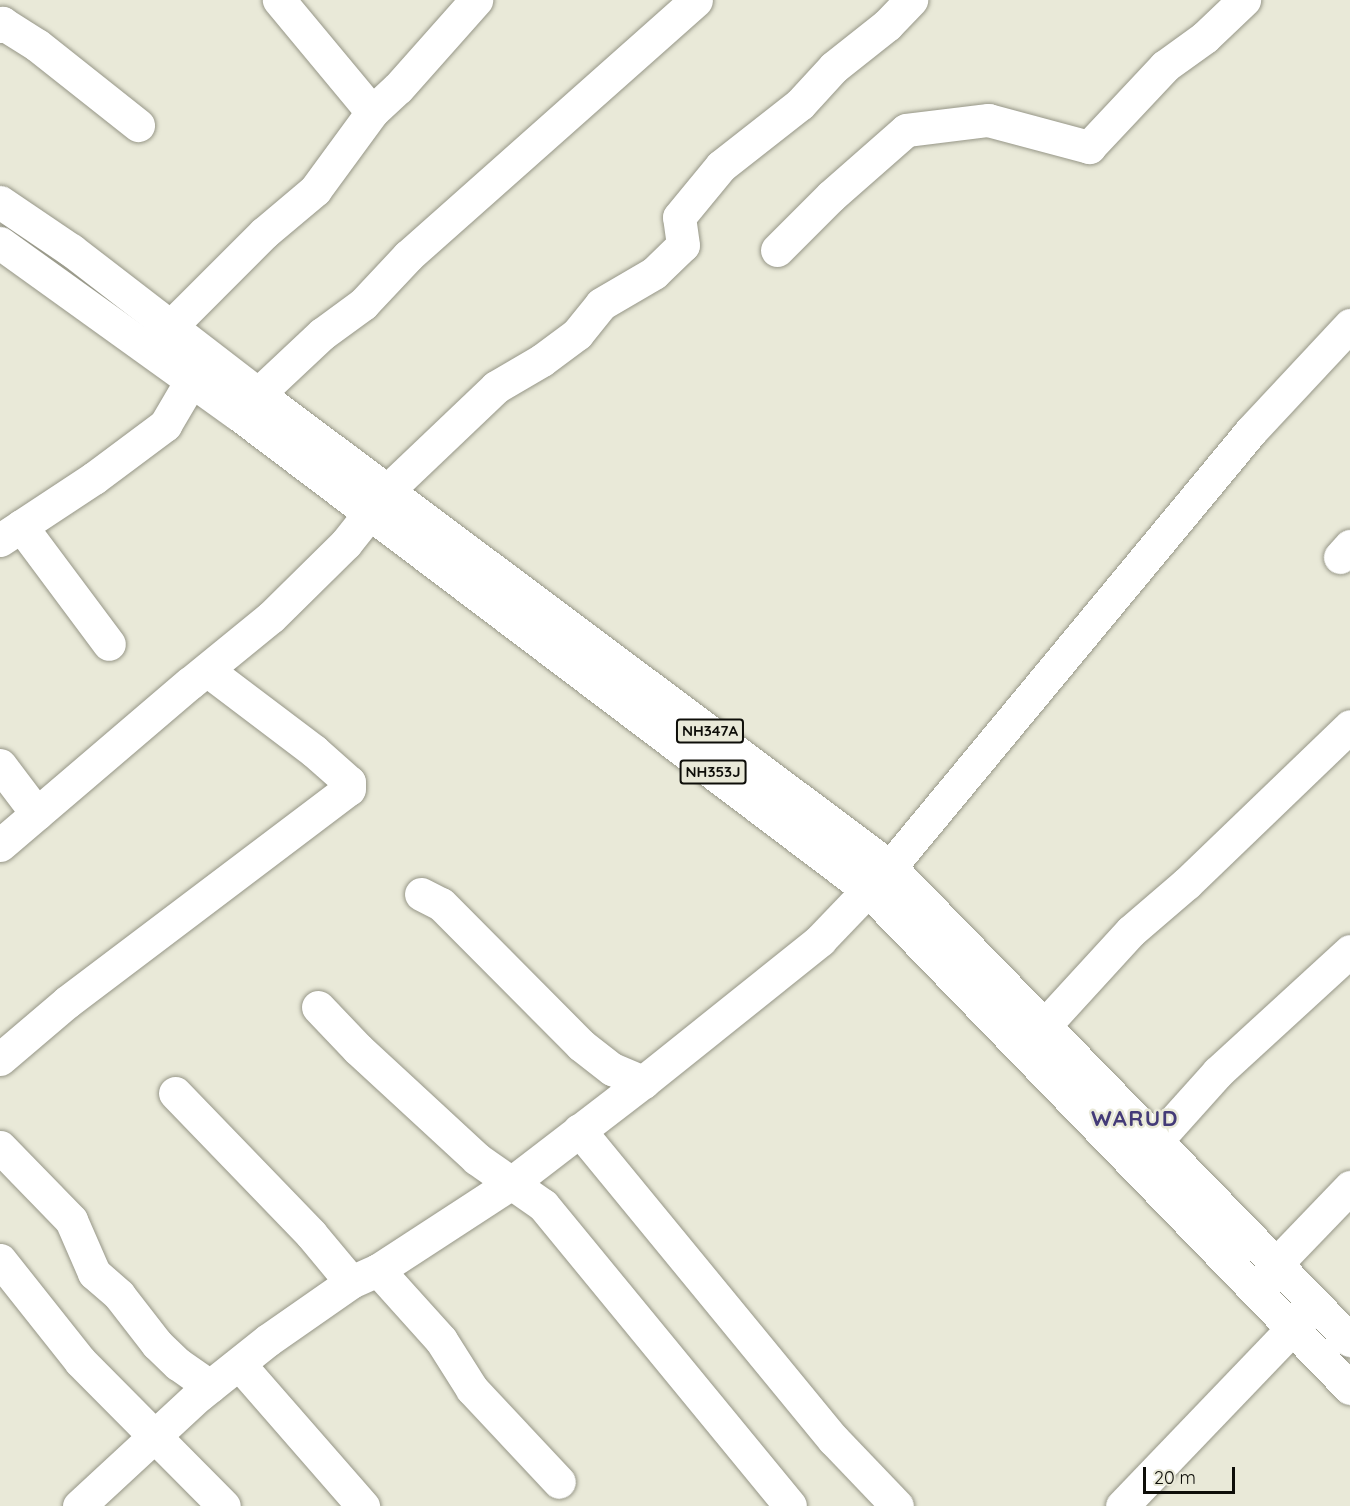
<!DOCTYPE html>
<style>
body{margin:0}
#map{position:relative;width:1350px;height:1506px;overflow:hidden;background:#e9e9d8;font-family:Quicksand,sans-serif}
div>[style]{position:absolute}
.roads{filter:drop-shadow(0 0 2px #969687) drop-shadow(0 0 2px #969687)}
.minor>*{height:33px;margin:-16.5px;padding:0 16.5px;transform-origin:16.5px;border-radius:16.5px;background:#fff}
.highway>*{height:33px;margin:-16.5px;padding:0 16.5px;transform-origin:16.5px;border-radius:16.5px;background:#fff}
span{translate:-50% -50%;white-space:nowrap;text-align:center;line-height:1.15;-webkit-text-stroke:5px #e9e9d8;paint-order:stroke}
.shield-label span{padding:2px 4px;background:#e9e9d8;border:2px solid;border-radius:4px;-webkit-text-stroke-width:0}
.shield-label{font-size:15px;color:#0e0e09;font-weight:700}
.district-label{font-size:22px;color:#443b78;font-weight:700;letter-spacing:1.5px}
.scale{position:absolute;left:1143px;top:1467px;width:92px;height:27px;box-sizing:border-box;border:3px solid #0e0e09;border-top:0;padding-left:8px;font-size:18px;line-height:21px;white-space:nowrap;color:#0e0e09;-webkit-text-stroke:4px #e9e9d8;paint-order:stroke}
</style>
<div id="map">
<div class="roads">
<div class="minor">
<div style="left:0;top:26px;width:4px;rotate:-56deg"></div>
<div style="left:2px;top:23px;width:41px;rotate:32.2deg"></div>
<div style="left:37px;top:45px;width:129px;rotate:38.4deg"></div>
<div style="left:372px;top:112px;width:35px;rotate:-43deg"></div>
<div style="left:398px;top:88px;width:118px;rotate:-48.4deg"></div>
<div style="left:777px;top:250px;width:76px;rotate:-45deg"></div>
<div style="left:831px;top:196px;width:100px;rotate:-41.3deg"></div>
<div style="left:906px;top:130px;width:83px;rotate:-7deg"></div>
<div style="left:988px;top:120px;width:105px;rotate:15deg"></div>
<div style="left:1089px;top:147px;width:111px;rotate:-46.8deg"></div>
<div style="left:1165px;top:66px;width:49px;rotate:-35.9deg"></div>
<div style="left:1205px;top:37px;width:54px;rotate:-43.5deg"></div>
<div style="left:171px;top:326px;width:132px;rotate:-45deg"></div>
<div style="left:264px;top:233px;width:67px;rotate:-40.1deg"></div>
<div style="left:315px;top:190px;width:97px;rotate:-53.8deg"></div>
<div style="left:372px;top:112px;width:146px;rotate:-129.7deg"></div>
<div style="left:258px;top:394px;width:88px;rotate:-43.2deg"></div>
<div style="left:322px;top:334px;width:51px;rotate:-36.2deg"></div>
<div style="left:363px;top:304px;width:66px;rotate:-46.8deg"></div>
<div style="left:408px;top:256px;width:385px;rotate:-41.6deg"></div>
<div style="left:21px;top:526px;width:147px;rotate:53.3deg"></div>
<div style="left:0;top:540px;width:113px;rotate:-33.4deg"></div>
<div style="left:94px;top:478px;width:89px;rotate:-36.7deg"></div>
<div style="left:165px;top:425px;width:79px;rotate:-59.5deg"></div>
<div style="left:1340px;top:557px;width:15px;rotate:-48deg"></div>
<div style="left:0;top:765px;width:61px;rotate:52.9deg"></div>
<div style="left:0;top:845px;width:250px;rotate:-40.5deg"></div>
<div style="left:190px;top:683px;width:104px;rotate:-39.2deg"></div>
<div style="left:271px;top:617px;width:105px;rotate:-44.6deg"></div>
<div style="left:346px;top:543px;width:68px;rotate:-51.6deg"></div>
<div style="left:388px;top:490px;width:149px;rotate:-43.6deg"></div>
<div style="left:496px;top:387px;width:53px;rotate:-30.4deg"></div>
<div style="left:542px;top:360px;width:44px;rotate:-36.6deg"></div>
<div style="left:577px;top:334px;width:38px;rotate:-51deg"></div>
<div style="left:601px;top:304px;width:61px;rotate:-30.3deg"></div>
<div style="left:654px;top:273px;width:40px;rotate:-44deg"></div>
<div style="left:683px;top:245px;width:28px;rotate:-98deg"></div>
<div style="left:679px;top:217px;width:66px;rotate:-50.5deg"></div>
<div style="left:721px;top:166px;width:100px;rotate:-38.1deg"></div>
<div style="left:800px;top:104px;width:50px;rotate:-47.4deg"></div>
<div style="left:834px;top:67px;width:68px;rotate:-38.4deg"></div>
<div style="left:887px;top:25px;width:35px;rotate:-46deg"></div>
<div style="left:421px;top:894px;width:22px;rotate:27deg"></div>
<div style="left:441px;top:904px;width:199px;rotate:45.2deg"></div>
<div style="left:581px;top:1045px;width:39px;rotate:38deg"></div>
<div style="left:612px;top:1069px;width:34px;rotate:23deg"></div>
<div style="left:318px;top:1007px;width:58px;rotate:46.4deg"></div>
<div style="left:358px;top:1049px;width:162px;rotate:42.7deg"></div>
<div style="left:477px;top:1159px;width:80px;rotate:34.9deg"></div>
<div style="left:543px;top:1205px;width:389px;rotate:50.6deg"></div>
<div style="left:1043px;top:1027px;width:130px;rotate:-47.5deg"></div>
<div style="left:1131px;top:931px;width:74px;rotate:-40.6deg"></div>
<div style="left:1187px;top:883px;width:226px;rotate:-43.9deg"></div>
<div style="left:0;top:1059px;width:88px;rotate:-40.4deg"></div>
<div style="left:67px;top:1002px;width:353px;rotate:-37.1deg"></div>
<div style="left:349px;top:789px;width:7px;rotate:-90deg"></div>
<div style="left:349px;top:782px;width:47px;rotate:-138.5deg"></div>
<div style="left:314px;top:751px;width:134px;rotate:-142.9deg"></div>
<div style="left:175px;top:1093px;width:196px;rotate:46deg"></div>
<div style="left:311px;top:1234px;width:62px;rotate:50.2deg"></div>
<div style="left:579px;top:1130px;width:401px;rotate:50.6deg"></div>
<div style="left:834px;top:1440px;width:91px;rotate:46.3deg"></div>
<div style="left:1157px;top:1140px;width:91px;rotate:-48.1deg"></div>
<div style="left:1218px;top:1072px;width:179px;rotate:-42.5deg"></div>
<div style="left:0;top:1147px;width:102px;rotate:45.8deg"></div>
<div style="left:71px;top:1220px;width:58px;rotate:66.5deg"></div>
<div style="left:94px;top:1273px;width:33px;rotate:41deg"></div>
<div style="left:119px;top:1295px;width:62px;rotate:52.2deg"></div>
<div style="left:157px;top:1344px;width:29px;rotate:44deg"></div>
<div style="left:178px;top:1364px;width:39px;rotate:35deg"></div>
<div style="left:0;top:1260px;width:129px;rotate:51.6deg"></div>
<div style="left:80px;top:1361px;width:204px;rotate:45.2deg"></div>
<div style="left:1276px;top:1264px;width:107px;rotate:-46.1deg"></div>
<div style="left:378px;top:1270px;width:94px;rotate:48deg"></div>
<div style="left:441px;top:1340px;width:58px;rotate:57.7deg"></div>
<div style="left:472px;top:1389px;width:127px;rotate:46.9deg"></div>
<div style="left:239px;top:1364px;width:189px;rotate:48.9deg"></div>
<div style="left:79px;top:1506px;width:163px;rotate:-42.8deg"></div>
<div style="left:199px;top:1395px;width:88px;rotate:-38.6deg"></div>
<div style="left:268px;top:1340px;width:101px;rotate:-34.9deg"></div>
<div style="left:351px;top:1282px;width:30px;rotate:-24deg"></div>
<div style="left:378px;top:1270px;width:158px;rotate:-33.1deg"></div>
<div style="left:510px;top:1184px;width:168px;rotate:-37.5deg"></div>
<div style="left:643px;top:1082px;width:227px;rotate:-38.7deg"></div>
<div style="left:820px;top:940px;width:101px;rotate:-46.2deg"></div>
<div style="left:890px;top:867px;width:566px;rotate:-50.38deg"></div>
<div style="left:1251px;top:431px;width:145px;rotate:-47deg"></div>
<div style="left:1122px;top:1506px;width:274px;rotate:-46.2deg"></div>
</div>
<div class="highway">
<div style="left:0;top:202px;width:86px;rotate:34.1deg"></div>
<div style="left:71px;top:250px;width:236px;rotate:37.6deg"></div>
<div style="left:258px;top:394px;width:789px;rotate:36.81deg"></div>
<div style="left:890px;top:867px;width:660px;rotate:45.8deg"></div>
<div style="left:0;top:243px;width:292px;rotate:35.7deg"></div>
<div style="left:237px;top:413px;width:791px;rotate:37.09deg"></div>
<div style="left:868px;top:890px;width:693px;rotate:45.94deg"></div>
</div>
</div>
<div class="shield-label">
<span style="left:710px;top:731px">NH347A</span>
<span style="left:713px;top:772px">NH353J</span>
</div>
<div class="district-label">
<span style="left:1135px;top:1119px">WARUD</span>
</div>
<div class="scale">20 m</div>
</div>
